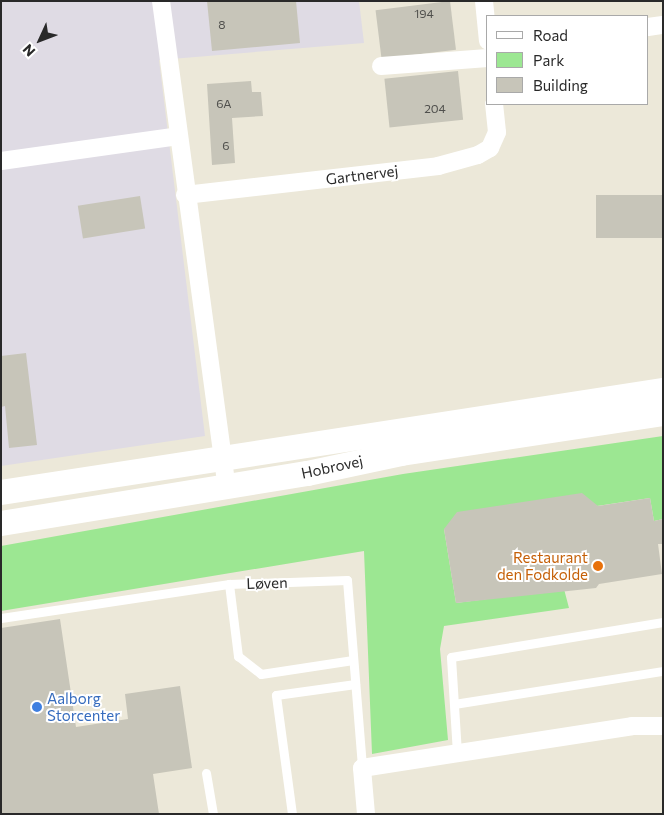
<!DOCTYPE html>
<meta charset="utf-8">
<style>
body{margin:0}
#map{position:relative;width:664px;height:815px;overflow:hidden;background:#ece8d9;font-family:Commissioner,sans-serif}
div>[style]{position:absolute}
.industrial>*{inset:0;background:#dfdbe4}
.green>*{inset:0;background:#9ce792}
.building>*{inset:0;background:#c7c5b9;transform-origin:0 0}
.service>*{height:9px;margin:-4.5px;padding:0 4.5px;transform-origin:4.5px;border-radius:4.5px;background:#fff}
.minor>*{height:18px;margin:-9px;padding:0 9px;transform-origin:9px;border-radius:9px;background:#fff}
.secondary>*{height:25px;margin:-12.5px;padding:0 12.5px;transform-origin:12.5px;border-radius:12.5px;background:#fff}
.dots>*{width:14px;height:14px;translate:-50% -50%;box-sizing:border-box;border:2px solid #fff;border-radius:50%}
span{translate:-50% -50%;white-space:nowrap;text-align:center;line-height:1.15;-webkit-text-stroke:4px #fff;paint-order:stroke}
.number-label{font-size:12px;color:#50504d}
.number-label span{-webkit-text-stroke-width:0}
.street-label{font-size:15px;color:#292929}
.food-label{font-size:15px;color:#c56008}
.right{translate:-100% -50%;text-align:right}
.shop-label{font-size:15px;color:#366cbe}
.left{translate:0 -50%;text-align:left}
.frame{position:absolute;inset:0;border:2px solid #292929;pointer-events:none}
.legend{position:absolute;left:486px;top:15px;width:162px;height:90px;box-sizing:border-box;background:#fff;border:1px solid #a9a9a9;margin:0;padding:6px 9px;list-style:none;font-size:15px;color:#292929}
.legend li{display:flex;align-items:center;gap:10px;height:25px}
.legend b{width:25px;border:1px solid #a9a9a9}
.north{position:absolute;left:15px;top:15px;width:50px;height:50px;-webkit-text-stroke:4px #fff;paint-order:stroke;rotate:227deg;font-size:14px;font-weight:700;line-height:20px;text-align:center;color:#292929}
.north::after{content:'';display:block;margin:auto;width:18px;height:22px;background:#292929;clip-path:polygon(50% 0,100% 100%,50% 72%,0 100%)}
</style>
<div id="map">
<div class="industrial">
<div style="clip-path:polygon(1px 1px,359px 1px,364px 43px,159px 60px,205px 436px,1px 466px)"></div>
</div>
<div class="green">
<div style="clip-path:polygon(663px 436px,663px 519px,654px 521px,650px 498px,444px 529px,456px 603px,564px 589px,569px 608px,444px 626px,440px 649px,448px 740px,372px 754px,364px 551px,1px 611px,1px 546px,403px 474px)"></div>
</div>
<div class="building">
<div style="clip-path:polygon(207px 1px,296px 1px,300px 43px,212px 51px)"></div>
<div style="left:450px;top:1px;width:49px;height:75px;rotate:83deg"></div>
<div style="left:458px;top:71px;width:49px;height:74px;rotate:84deg"></div>
<div style="clip-path:polygon(251px 81px,252px 92px,261px 92px,263px 116px,232px 118px,235px 163px,212px 165px,207px 84px)"></div>
<div style="left:663px;top:195px;width:43px;height:67px;rotate:90deg"></div>
<div style="left:140px;top:196px;width:33px;height:63px;rotate:81deg"></div>
<div style="clip-path:polygon(26px 353px,37px 445px,9px 448px,5px 406px,1px 407px,1px 356px)"></div>
<div style="clip-path:polygon(582px 493px,598px 506px,650px 498px,654px 521px,663px 519px,663px 544px,658px 544px,662px 574px,599px 584px,596px 588px,456px 603px,444px 529px,457px 512px)"></div>
<div style="clip-path:polygon(60px 619px,76px 727px,128px 719px,125px 694px,180px 686px,192px 768px,153px 774px,159px 814px,1px 814px,1px 628px)"></div>
</div>
<div class="service">
<div style="left:229px;top:584px;width:73px;rotate:82.9deg"></div>
<div style="left:238px;top:656px;width:29px;rotate:38deg"></div>
<div style="left:261px;top:674px;width:93px;rotate:-8.7deg"></div>
<div style="left:1px;top:618px;width:231px;rotate:-8.5deg"></div>
<div style="left:229px;top:584px;width:118px;rotate:-1.9deg"></div>
<div style="left:347px;top:580px;width:189px;rotate:85.4deg"></div>
<div style="left:454px;top:704px;width:212px;rotate:-9deg"></div>
<div style="left:457px;top:753px;width:96px;rotate:-93.6deg"></div>
<div style="left:451px;top:657px;width:215px;rotate:-9.4deg"></div>
<div style="left:206px;top:773px;width:42px;rotate:80.3deg"></div>
<div style="left:292px;top:814px;width:120px;rotate:-97.7deg"></div>
<div style="left:276px;top:695px;width:80px;rotate:-7.9deg"></div>
</div>
<div class="minor">
<div style="left:161px;top:1px;width:490px;rotate:82.3deg"></div>
<div style="left:484px;top:1px;width:40px;rotate:84.3deg"></div>
<div style="left:648px;top:27px;width:15px;rotate:-8deg"></div>
<div style="left:381px;top:66px;width:107px;rotate:-4.3deg"></div>
<div style="left:1px;top:161px;width:179px;rotate:-8deg"></div>
<div style="left:185px;top:195px;width:255px;rotate:-6.5deg"></div>
<div style="left:438px;top:166px;width:41px;rotate:-15.4deg"></div>
<div style="left:478px;top:155px;width:14px;rotate:-30deg"></div>
<div style="left:490px;top:148px;width:17px;rotate:-66deg"></div>
<div style="left:497px;top:132px;width:28px;rotate:-96deg"></div>
<div style="left:366px;top:814px;width:46px;rotate:-95deg"></div>
<div style="left:362px;top:768px;width:273px;rotate:-8.8deg"></div>
<div style="left:632px;top:726px;width:31px"></div>
</div>
<div class="secondary">
<div style="left:1px;top:492px;width:670px;rotate:-8.76deg"></div>
<div style="left:1px;top:523px;width:310px;rotate:-9.3deg"></div>
<div style="left:307px;top:473px;width:96px;rotate:-12deg"></div>
<div style="left:401px;top:453px;width:265px;rotate:-8.7deg"></div>
</div>
<div class="dots">
<div style="left:598px;top:566px;background:#e8710a"></div>
<div style="left:37px;top:707px;background:#3f7fe0"></div>
</div>
<div class="number-label">
<span style="left:424px;top:14px">194</span>
<span style="left:222px;top:25px">8</span>
<span style="left:224px;top:104px">6A</span>
<span style="left:435px;top:109px">204</span>
<span style="left:226px;top:146px">6</span>
</div>
<div class="street-label">
<span style="left:362px;top:175px;rotate:-7deg">Gartnervej</span>
<span style="left:332px;top:467px;rotate:-12deg">Hobrovej</span>
<span style="left:267px;top:583px;rotate:-2deg">Løven</span>
</div>
<div class="food-label">
<span class="right" style="left:588px;top:566px">Restaurant<br>den Fodkolde</span>
</div>
<div class="shop-label">
<span class="left" style="left:47px;top:707px">Aalborg<br>Storcenter</span>
</div>
<div class="frame"></div>
<ul class="legend">
<li><b style="height:6px;background:#fff"></b>Road</li>
<li><b style="height:14px;background:#9ce792"></b>Park</li>
<li><b style="height:14px;background:#c7c5b9"></b>Building</li>
</ul>
<div class="north">N</div>
</div>
